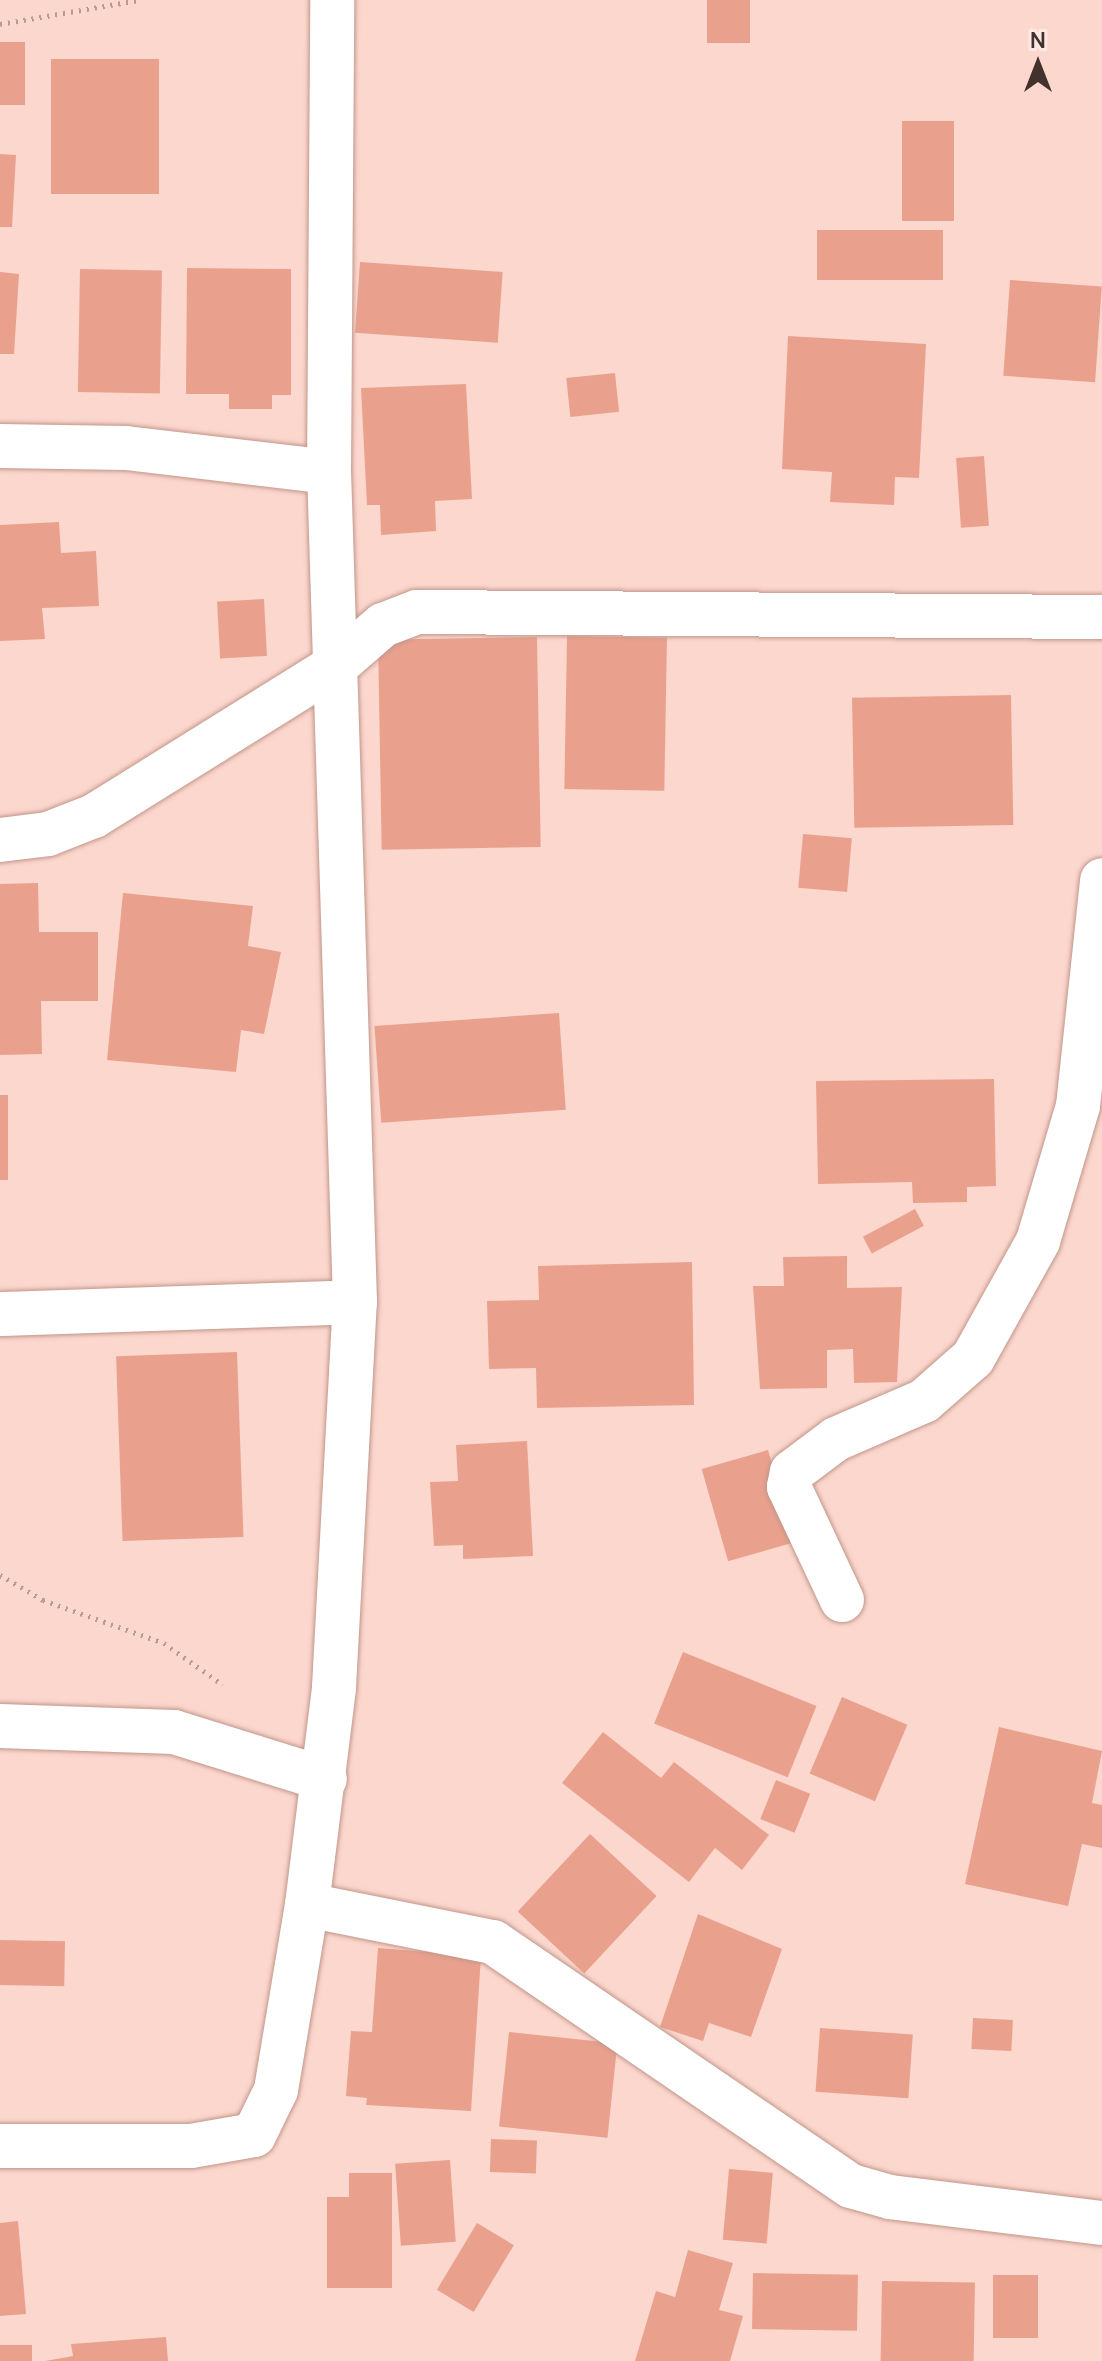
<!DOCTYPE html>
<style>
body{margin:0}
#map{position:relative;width:1102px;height:2361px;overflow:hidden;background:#fcd7cd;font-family:Manrope,sans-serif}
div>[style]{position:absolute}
.building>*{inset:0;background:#e9a18e;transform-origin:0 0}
.path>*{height:5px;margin-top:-2.5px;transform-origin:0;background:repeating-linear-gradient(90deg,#b89a92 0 2px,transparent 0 8px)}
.roads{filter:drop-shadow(0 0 2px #c1968a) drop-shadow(0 0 2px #c1968a)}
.street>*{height:44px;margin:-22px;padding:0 22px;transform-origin:22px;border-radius:22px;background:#fff}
span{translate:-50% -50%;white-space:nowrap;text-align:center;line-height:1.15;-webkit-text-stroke:7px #fce9e4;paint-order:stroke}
.north{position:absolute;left:998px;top:24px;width:80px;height:80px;-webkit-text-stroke:6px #fce9e4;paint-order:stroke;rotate:0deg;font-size:22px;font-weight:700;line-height:32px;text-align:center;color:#43312c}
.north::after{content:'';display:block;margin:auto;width:28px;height:36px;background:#43312c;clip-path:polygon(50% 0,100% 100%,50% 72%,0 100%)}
</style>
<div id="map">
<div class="building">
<div style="left:707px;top:0;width:43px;height:43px"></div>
<div style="left:0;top:42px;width:25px;height:63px"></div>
<div style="left:159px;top:59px;width:135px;height:108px;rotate:90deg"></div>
<div style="left:902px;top:121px;width:52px;height:100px"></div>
<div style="clip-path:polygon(0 154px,16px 155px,12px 227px,0 227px)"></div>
<div style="left:817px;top:230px;width:126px;height:50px"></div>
<div style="left:360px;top:262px;width:143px;height:71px;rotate:4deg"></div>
<div style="clip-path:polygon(187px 268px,291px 269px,291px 395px,272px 395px,272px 409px,229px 409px,229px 394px,186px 394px)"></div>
<div style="left:80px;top:269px;width:82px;height:123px;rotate:1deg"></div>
<div style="clip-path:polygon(0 272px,19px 274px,14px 354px,0 354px)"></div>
<div style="left:1010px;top:280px;width:92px;height:96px;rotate:4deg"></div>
<div style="clip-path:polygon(788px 336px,926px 344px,919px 478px,895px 477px,894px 505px,830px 502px,832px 472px,782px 469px)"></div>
<div style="left:615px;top:373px;width:39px;height:49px;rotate:84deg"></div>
<div style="clip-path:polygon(466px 384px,472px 499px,435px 501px,436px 531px,381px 535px,380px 505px,367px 505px,361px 388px)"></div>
<div style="left:984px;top:456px;width:70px;height:28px;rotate:86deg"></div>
<div style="clip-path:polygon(59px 522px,61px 553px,96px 551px,99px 606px,42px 608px,45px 639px,0 641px,0 525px)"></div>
<div style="left:264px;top:599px;width:57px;height:47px;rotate:87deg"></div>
<div style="left:567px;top:636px;width:100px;height:153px;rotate:1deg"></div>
<div style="left:537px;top:637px;width:210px;height:159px;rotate:89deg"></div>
<div style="left:1011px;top:695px;width:130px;height:159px;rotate:89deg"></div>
<div style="left:803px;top:834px;width:49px;height:54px;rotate:5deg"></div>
<div style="clip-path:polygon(38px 883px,39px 932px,98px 932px,98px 1001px,41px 1001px,42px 1054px,0 1055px,0 884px)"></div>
<div style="clip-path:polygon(123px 893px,253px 906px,248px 946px,281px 952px,264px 1034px,241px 1030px,236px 1072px,107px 1060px)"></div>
<div style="left:559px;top:1013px;width:97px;height:185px;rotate:86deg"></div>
<div style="clip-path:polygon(994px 1079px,996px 1186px,967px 1187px,967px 1202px,913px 1203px,912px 1182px,818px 1184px,816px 1081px)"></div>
<div style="left:0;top:1095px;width:8px;height:85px"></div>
<div style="left:915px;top:1209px;width:19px;height:59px;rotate:62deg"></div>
<div style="clip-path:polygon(847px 1256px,847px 1288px,902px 1287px,897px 1382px,854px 1383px,853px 1349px,827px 1350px,827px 1388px,760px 1389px,753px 1286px,784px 1286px,783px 1257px)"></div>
<div style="clip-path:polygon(692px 1262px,694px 1405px,537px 1408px,536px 1368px,489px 1369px,487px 1301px,539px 1300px,538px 1266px)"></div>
<div style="left:237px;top:1352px;width:185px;height:121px;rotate:88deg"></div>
<div style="clip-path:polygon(527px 1441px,533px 1556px,463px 1559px,463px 1545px,434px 1546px,430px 1482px,458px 1481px,456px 1445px)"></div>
<div style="left:768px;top:1450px;width:96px;height:69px;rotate:74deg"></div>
<div style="left:683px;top:1652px;width:144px;height:77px;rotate:22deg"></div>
<div style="left:842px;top:1697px;width:71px;height:83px;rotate:23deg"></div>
<div style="clip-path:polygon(999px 1727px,1102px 1751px,1092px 1803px,1102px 1805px,1102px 1848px,1082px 1844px,1068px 1906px,965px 1884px)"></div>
<div style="clip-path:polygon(603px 1732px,661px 1778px,674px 1762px,769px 1835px,742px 1870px,715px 1848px,689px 1882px,562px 1783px)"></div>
<div style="left:776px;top:1780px;width:37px;height:42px;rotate:22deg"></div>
<div style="left:590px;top:1834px;width:91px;height:106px;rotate:43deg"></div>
<div style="clip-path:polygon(698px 1914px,782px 1949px,751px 2037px,709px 2023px,703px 2041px,660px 2027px)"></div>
<div style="left:0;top:1940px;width:65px;height:45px;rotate:1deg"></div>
<div style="clip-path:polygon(378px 1948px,481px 1956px,471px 2111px,366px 2105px,367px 2098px,346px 2096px,351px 2031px,372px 2032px)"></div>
<div style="left:973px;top:2018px;width:40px;height:31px;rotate:3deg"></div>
<div style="left:820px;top:2028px;width:93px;height:64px;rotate:4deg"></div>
<div style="left:509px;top:2032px;width:109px;height:95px;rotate:6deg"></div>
<div style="left:491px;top:2139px;width:46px;height:33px;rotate:2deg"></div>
<div style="left:450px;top:2160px;width:82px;height:55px;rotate:86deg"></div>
<div style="left:729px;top:2169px;width:44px;height:71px;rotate:5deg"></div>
<div style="clip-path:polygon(349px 2173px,392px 2173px,392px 2288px,327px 2288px,327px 2197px,349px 2197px)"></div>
<div style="clip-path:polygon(18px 2221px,26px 2314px,0 2316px,0 2223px)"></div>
<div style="left:477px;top:2223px;width:43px;height:78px;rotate:31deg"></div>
<div style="clip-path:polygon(688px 2250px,733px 2263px,719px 2310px,743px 2316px,730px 2361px,635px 2361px,656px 2291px,675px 2297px)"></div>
<div style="left:753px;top:2273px;width:105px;height:56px;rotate:1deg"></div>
<div style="left:993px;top:2275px;width:45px;height:63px"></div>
<div style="left:882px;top:2281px;width:93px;height:80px;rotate:1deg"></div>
<div style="clip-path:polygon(166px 2337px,168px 2361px,45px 2361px,73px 2356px,71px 2344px)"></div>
<div style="left:32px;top:2345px;width:16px;height:32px;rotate:90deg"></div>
</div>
<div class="path">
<div style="left:0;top:24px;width:141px;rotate:-9.8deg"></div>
<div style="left:0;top:1575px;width:50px;rotate:30.2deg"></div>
<div style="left:43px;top:1600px;width:128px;rotate:19.6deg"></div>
<div style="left:164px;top:1643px;width:72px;rotate:35.4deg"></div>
</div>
<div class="roads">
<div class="street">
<div style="left:0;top:446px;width:126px;rotate:0.9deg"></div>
<div style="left:126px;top:448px;width:204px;rotate:6.7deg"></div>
<div style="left:0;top:840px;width:48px;rotate:-7.1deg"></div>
<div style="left:48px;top:834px;width:49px;rotate:-21.4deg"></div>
<div style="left:94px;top:816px;width:287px;rotate:-31.9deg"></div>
<div style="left:338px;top:664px;width:60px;rotate:-40.9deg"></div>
<div style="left:383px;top:625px;width:36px;rotate:-21deg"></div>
<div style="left:417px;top:612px;width:685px;rotate:0.42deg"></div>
<div style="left:0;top:1314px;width:355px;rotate:-1.9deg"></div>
<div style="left:842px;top:1600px;width:125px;rotate:-115.1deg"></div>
<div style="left:789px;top:1487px;width:15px;rotate:-79deg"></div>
<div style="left:792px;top:1472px;width:55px;rotate:-36.9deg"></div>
<div style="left:836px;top:1439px;width:96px;rotate:-23.4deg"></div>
<div style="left:924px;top:1401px;width:65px;rotate:-41.3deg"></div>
<div style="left:973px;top:1358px;width:134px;rotate:-60.9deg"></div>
<div style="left:1038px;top:1241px;width:141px;rotate:-73.5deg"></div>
<div style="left:1078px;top:1106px;width:227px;rotate:-83.9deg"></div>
<div style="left:0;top:1726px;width:174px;rotate:2deg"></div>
<div style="left:174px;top:1732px;width:158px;rotate:17.3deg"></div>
<div style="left:307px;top:1905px;width:190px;rotate:11.3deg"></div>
<div style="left:493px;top:1942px;width:433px;rotate:34.3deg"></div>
<div style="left:851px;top:2186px;width:41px;rotate:15.8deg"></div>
<div style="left:890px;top:2197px;width:214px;rotate:7deg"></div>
<div style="left:0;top:2146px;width:191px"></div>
<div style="left:191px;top:2146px;width:64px;rotate:-9.9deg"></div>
<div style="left:254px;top:2135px;width:50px;rotate:-63.9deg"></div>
<div style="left:276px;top:2090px;width:188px;rotate:-80.5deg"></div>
<div style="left:307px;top:1905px;width:220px;rotate:-82.9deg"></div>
<div style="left:334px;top:1687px;width:386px;rotate:-86.9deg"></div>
<div style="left:355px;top:1302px;width:830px;rotate:-91.79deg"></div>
<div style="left:329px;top:472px;width:472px;rotate:-89.6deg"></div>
</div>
</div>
<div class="north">N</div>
</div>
